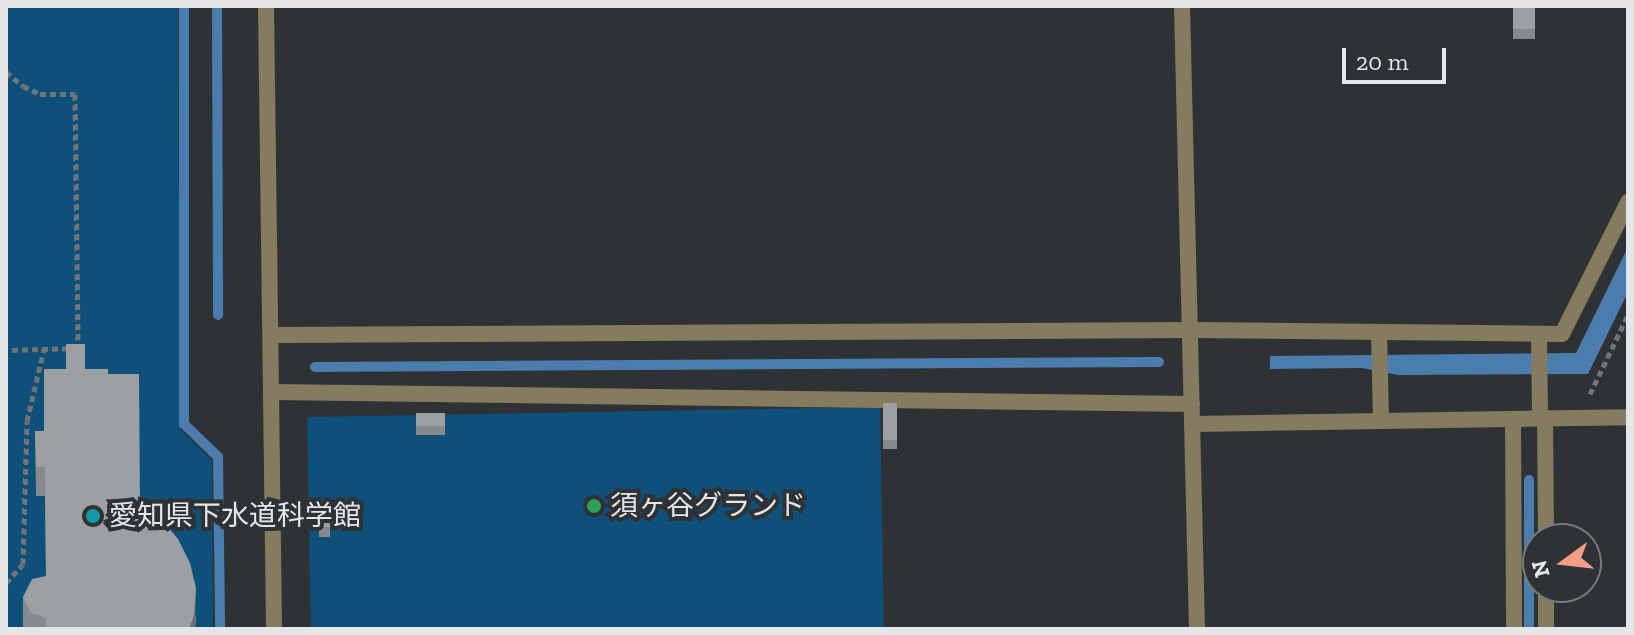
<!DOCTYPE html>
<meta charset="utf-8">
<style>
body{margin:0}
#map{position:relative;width:1634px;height:635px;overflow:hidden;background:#2f3235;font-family:"Zilla Slab","Noto Sans JP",serif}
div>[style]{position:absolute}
.green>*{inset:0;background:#0f507a;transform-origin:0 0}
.water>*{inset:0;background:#4a7cae}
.stream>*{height:10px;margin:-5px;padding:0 5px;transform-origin:5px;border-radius:5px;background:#4a7cae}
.path>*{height:5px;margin-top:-2.5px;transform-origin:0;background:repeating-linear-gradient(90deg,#717476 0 6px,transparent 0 10px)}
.minor>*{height:16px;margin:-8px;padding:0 8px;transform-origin:8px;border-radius:8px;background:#857c5f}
.tertiary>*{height:16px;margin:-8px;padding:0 8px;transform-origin:8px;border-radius:8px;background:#857c5f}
.wall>*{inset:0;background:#868a8c;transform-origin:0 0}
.shaded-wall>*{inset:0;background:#6d7072}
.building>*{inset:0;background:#9ca0a3;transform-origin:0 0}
.dots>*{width:22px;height:22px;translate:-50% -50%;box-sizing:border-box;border:4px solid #2f3235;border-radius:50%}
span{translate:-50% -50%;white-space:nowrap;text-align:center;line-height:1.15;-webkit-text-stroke:8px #2f3235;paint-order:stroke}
.poi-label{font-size:28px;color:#e4e6e7}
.left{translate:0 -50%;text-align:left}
.frame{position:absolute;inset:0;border:8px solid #e4e6e7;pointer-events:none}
.north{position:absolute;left:1522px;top:523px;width:80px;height:80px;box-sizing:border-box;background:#2f3235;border:2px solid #777a7c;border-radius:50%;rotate:255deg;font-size:22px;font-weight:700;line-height:32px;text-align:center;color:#e4e6e7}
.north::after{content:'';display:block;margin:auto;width:28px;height:36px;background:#f49e89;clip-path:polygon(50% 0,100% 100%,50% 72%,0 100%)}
.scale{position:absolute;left:1342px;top:48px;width:104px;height:36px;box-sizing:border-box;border:4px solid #e4e6e7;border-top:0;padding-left:10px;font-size:24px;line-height:28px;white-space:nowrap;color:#e4e6e7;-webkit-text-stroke:6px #2f3235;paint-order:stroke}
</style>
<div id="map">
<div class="green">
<div style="clip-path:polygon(6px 6px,178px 6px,180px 429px,212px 461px,213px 629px,6px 629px)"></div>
<div style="left:880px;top:407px;width:222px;height:573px;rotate:89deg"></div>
</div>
<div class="water">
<div style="clip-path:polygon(1628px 247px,1628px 292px,1588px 374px,1398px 375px,1362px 368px,1270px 369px,1270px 356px,1576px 353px)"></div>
</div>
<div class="stream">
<div style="left:184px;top:6px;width:418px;rotate:90deg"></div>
<div style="left:184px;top:424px;width:47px;rotate:44.1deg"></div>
<div style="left:218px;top:457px;width:172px;rotate:89.3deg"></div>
<div style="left:217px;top:6px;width:309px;rotate:89.8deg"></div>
<div style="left:315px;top:367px;width:844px;rotate:-0.34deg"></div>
<div style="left:1529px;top:480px;width:149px;rotate:90deg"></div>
</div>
<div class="path">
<div style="left:6px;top:72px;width:22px;rotate:39deg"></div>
<div style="left:23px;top:86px;width:19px;rotate:25deg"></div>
<div style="left:40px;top:94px;width:35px"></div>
<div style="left:75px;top:94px;width:254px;rotate:89.3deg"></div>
<div style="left:78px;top:348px;width:72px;rotate:178.4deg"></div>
<div style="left:1590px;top:394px;width:88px;rotate:-64.3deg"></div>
<div style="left:6px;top:583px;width:25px;rotate:-48deg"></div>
<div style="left:23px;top:564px;width:143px;rotate:-88.4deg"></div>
<div style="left:27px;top:421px;width:74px;rotate:-76.7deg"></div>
</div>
<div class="minor">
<div style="left:1379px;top:332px;width:89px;rotate:88.7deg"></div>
<div style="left:1539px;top:334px;width:84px;rotate:89.3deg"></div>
<div style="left:271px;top:335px;width:919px;rotate:-0.31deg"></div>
<div style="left:1190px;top:330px;width:372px;rotate:0.6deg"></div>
<div style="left:1562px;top:334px;width:148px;rotate:-63.4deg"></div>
<div style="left:272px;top:392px;width:920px;rotate:0.75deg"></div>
<div style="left:1545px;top:418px;width:121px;rotate:89.5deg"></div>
<div style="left:1513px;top:419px;width:210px;rotate:89.7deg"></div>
<div style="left:1546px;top:587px;width:42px;rotate:90deg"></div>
</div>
<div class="tertiary">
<div style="left:266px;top:6px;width:623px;rotate:89.26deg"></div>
<div style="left:1182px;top:6px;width:623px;rotate:88.62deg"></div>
<div style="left:1192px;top:424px;width:436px;rotate:-0.9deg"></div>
</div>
<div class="wall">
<div style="left:1513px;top:6px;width:22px;height:33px"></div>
<div style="clip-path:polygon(66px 344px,85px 369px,108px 374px,140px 506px,196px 617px,195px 629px,25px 629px,23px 626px,23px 597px,46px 576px,45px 496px,36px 496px,35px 431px,44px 431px,66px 369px)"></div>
<div style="left:883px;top:403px;width:14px;height:46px"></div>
<div style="left:445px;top:413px;width:22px;height:29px;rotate:90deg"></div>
<div style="left:319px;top:501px;width:11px;height:36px"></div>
</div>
<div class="shaded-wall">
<div style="clip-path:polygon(196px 588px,195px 629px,189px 629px)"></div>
</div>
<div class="building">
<div style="left:1513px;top:6px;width:22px;height:23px"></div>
<div style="clip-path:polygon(66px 344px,85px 344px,85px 369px,108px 369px,108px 374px,139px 374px,140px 506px,163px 521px,178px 539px,190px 563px,196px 588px,194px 615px,189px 629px,46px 629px,46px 618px,30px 612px,23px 597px,32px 579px,46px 576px,45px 467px,36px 467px,35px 431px,44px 431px,44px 369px,66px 369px)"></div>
<div style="left:883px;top:403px;width:14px;height:37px"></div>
<div style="left:445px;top:413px;width:13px;height:29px;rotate:90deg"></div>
<div style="left:319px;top:501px;width:11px;height:26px"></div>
</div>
<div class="dots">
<div style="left:594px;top:506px;background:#2e9e5b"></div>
<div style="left:93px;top:516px;background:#0f9aa8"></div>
</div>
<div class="poi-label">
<span class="left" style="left:610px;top:506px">須ヶ谷グランド</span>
<span class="left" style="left:109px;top:516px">愛知県下水道科学館</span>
</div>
<div class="frame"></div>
<div class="north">N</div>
<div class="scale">20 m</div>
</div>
